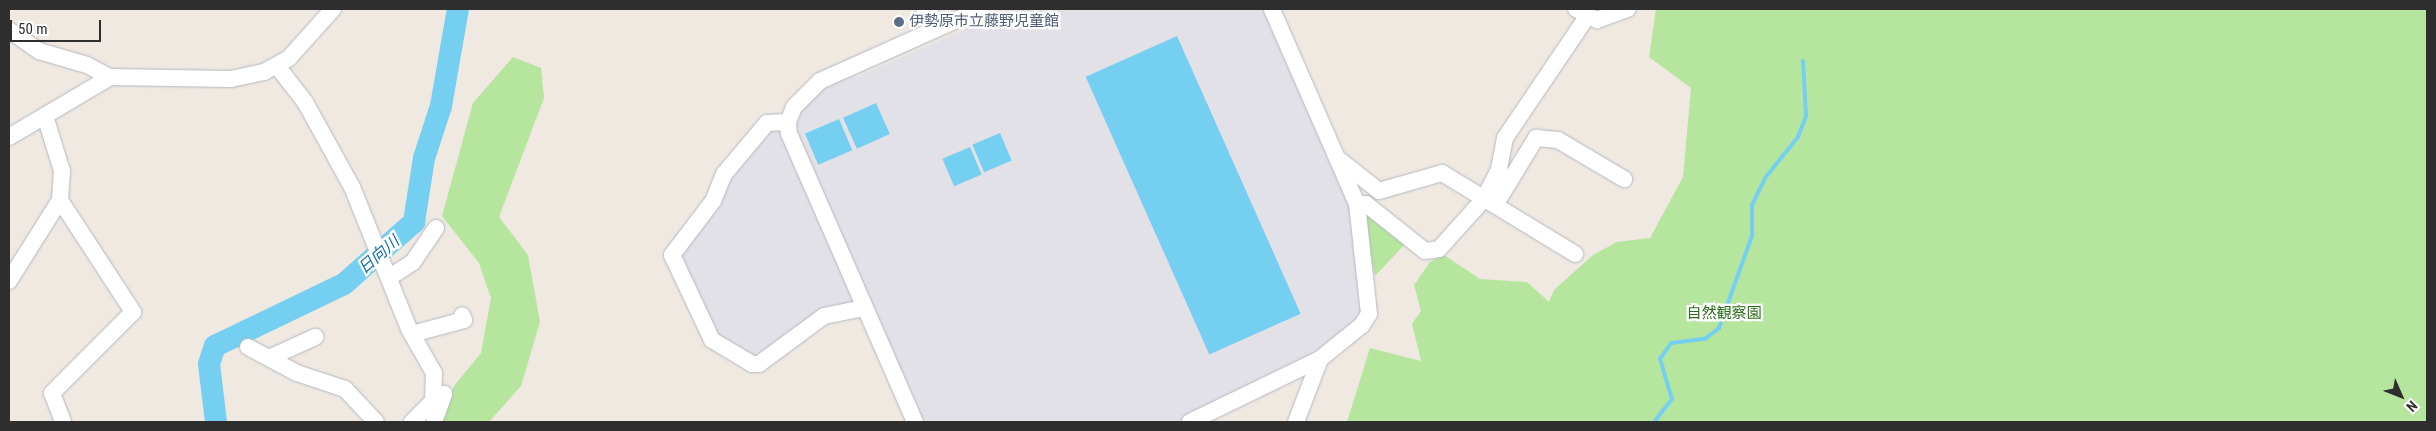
<!DOCTYPE html>
<meta charset="utf-8">
<style>
body{margin:0}
#map{position:relative;width:2436px;height:431px;overflow:hidden;background:#efe9e1;font-family:"Roboto Condensed","Noto Sans JP",sans-serif}
div>[style]{position:absolute}
.industrial>*{inset:0;background:#e3e1e8}
.green>*{inset:0;background:#b6e59e}
.water>*{inset:0;background:#75cff0;transform-origin:0 0}
.stream>*{height:4px;margin:-2px;padding:0 2px;transform-origin:2px;border-radius:2px;background:#75cff0}
.river>*{height:22px;margin:-11px;padding:0 11px;transform-origin:11px;border-radius:11px;background:#75cff0}
.roads{filter:drop-shadow(0 0 1px #b4b7c1) drop-shadow(0 0 1px #b4b7c1)}
.minor>*{height:16px;margin:-8px;padding:0 8px;transform-origin:8px;border-radius:8px;background:#fff}
.dots>*{width:14px;height:14px;translate:-50% -50%;box-sizing:border-box;border:2px solid #fff;border-radius:50%}
span{translate:-50% -50%;white-space:nowrap;text-align:center;line-height:1.15;-webkit-text-stroke:4.5px #fff;paint-order:stroke}
.service-label{font-size:15px;color:#4e5e75}
.left{translate:0 -50%;text-align:left}
.park-label{font-size:15px;color:#2c6e1b}
.water-label{font-size:16px;color:#0d6fa3;font-style:italic}
.frame{position:absolute;inset:0;border:10px solid #2e2e2e;pointer-events:none}
.north{position:absolute;left:2376px;top:371px;width:50px;height:50px;-webkit-text-stroke:4px #fff;paint-order:stroke;rotate:134deg;font-size:14px;font-weight:700;line-height:20px;text-align:center;color:#2e2e2e}
.north::after{content:'';display:block;margin:auto;width:18px;height:22px;background:#2e2e2e;clip-path:polygon(50% 0,100% 100%,50% 72%,0 100%)}
.scale{position:absolute;left:10px;top:20px;width:91px;height:22px;box-sizing:border-box;border:2px solid #2e2e2e;border-top:0;padding-left:6px;font-size:15px;line-height:18px;white-space:nowrap;color:#2e2e2e;-webkit-text-stroke:4px #fff;paint-order:stroke}
</style>
<div id="map">
<div class="industrial">
<div style="clip-path:polygon(1012px 9px,1264px 9px,1352px 208px,1364px 313px,1308px 360px,1181px 421px,924px 422px,795px 132px,796px 112px,830px 80px,859px 76px)"></div>
<div style="clip-path:polygon(767px 130px,780px 130px,856px 303px,751px 357px,719px 340px,679px 251px)"></div>
</div>
<div class="green">
<div style="clip-path:polygon(1656px 9px,2427px 9px,2427px 422px,1347px 422px,1370px 348px,1421px 361px,1412px 324px,1421px 311px,1414px 285px,1430px 262px,1444px 255px,1480px 279px,1527px 282px,1549px 302px,1554px 290px,1593px 255px,1617px 242px,1650px 238px,1683px 177px,1691px 88px,1649px 57px)"></div>
<div style="clip-path:polygon(513px 57px,541px 68px,544px 98px,499px 217px,528px 255px,540px 322px,521px 386px,489px 422px,441px 422px,454px 386px,481px 353px,491px 298px,479px 263px,442px 216px,473px 103px)"></div>
<div style="clip-path:polygon(1365px 211px,1408px 241px,1375px 276px,1369px 247px)"></div>
</div>
<div class="water">
<div style="left:1177px;top:36px;width:304px;height:100px;rotate:66deg"></div>
<div style="left:876px;top:103px;width:34px;height:36px;rotate:66deg"></div>
<div style="left:839px;top:119px;width:34px;height:37px;rotate:67deg"></div>
<div style="left:1000px;top:133px;width:30px;height:30px;rotate:67deg"></div>
<div style="left:970px;top:147px;width:30px;height:30px;rotate:67deg"></div>
</div>
<div class="stream">
<div style="left:1654px;top:422px;width:29px;rotate:-52deg"></div>
<div style="left:1672px;top:399px;width:42px;rotate:-106.7deg"></div>
<div style="left:1660px;top:359px;width:19px;rotate:-55deg"></div>
<div style="left:1671px;top:343px;width:34px;rotate:-7deg"></div>
<div style="left:1705px;top:339px;width:18px;rotate:-38deg"></div>
<div style="left:1719px;top:328px;width:98px;rotate:-70.3deg"></div>
<div style="left:1752px;top:236px;width:31px;rotate:-90deg"></div>
<div style="left:1752px;top:205px;width:30px;rotate:-64deg"></div>
<div style="left:1765px;top:178px;width:53px;rotate:-51.2deg"></div>
<div style="left:1798px;top:137px;width:22px;rotate:-69deg"></div>
<div style="left:1806px;top:116px;width:55px;rotate:-93.1deg"></div>
</div>
<div class="river">
<div style="left:216px;top:422px;width:58px;rotate:-96.9deg"></div>
<div style="left:209px;top:364px;width:19px;rotate:-72deg"></div>
<div style="left:215px;top:346px;width:143px;rotate:-25.7deg"></div>
<div style="left:344px;top:284px;width:94px;rotate:-41.5deg"></div>
<div style="left:414px;top:222px;width:65px;rotate:-81.1deg"></div>
<div style="left:424px;top:158px;width:55px;rotate:-71.9deg"></div>
<div style="left:441px;top:106px;width:98px;rotate:-80.1deg"></div>
</div>
<div class="roads">
<div class="minor">
<div style="left:924px;top:9px;width:25px;rotate:43deg"></div>
<div style="left:1576px;top:9px;width:24px;rotate:28deg"></div>
<div style="left:1597px;top:20px;width:33px;rotate:-20deg"></div>
<div style="left:9px;top:30px;width:37px;rotate:35deg"></div>
<div style="left:39px;top:51px;width:50px;rotate:16.3deg"></div>
<div style="left:87px;top:65px;width:26px;rotate:28deg"></div>
<div style="left:277px;top:66px;width:46px;rotate:52.1deg"></div>
<div style="left:305px;top:102px;width:97px;rotate:61.1deg"></div>
<div style="left:352px;top:187px;width:153px;rotate:68.1deg"></div>
<div style="left:409px;top:329px;width:51px;rotate:60.4deg"></div>
<div style="left:434px;top:373px;width:28px;rotate:92deg"></div>
<div style="left:433px;top:401px;width:30px;rotate:135deg"></div>
<div style="left:45px;top:116px;width:58px;rotate:72.8deg"></div>
<div style="left:62px;top:171px;width:29px;rotate:94deg"></div>
<div style="left:60px;top:200px;width:134px;rotate:56.9deg"></div>
<div style="left:133px;top:312px;width:115px;rotate:135deg"></div>
<div style="left:52px;top:393px;width:31px;rotate:69deg"></div>
<div style="left:788px;top:122px;width:21px;rotate:177deg"></div>
<div style="left:767px;top:123px;width:67px;rotate:130.1deg"></div>
<div style="left:724px;top:174px;width:29px;rotate:112deg"></div>
<div style="left:713px;top:201px;width:68px;rotate:127.2deg"></div>
<div style="left:672px;top:255px;width:94px;rotate:64.8deg"></div>
<div style="left:712px;top:340px;width:47px;rotate:31deg"></div>
<div style="left:752px;top:364px;width:7px"></div>
<div style="left:759px;top:364px;width:81px;rotate:-36.4deg"></div>
<div style="left:824px;top:316px;width:41px;rotate:-11.3deg"></div>
<div style="left:9px;top:137px;width:117px;rotate:-30.7deg"></div>
<div style="left:110px;top:77px;width:121px;rotate:0.9deg"></div>
<div style="left:231px;top:79px;width:34px;rotate:-12deg"></div>
<div style="left:264px;top:72px;width:29px;rotate:-29deg"></div>
<div style="left:289px;top:58px;width:66px;rotate:-48.1deg"></div>
<div style="left:1337px;top:158px;width:53px;rotate:38.2deg"></div>
<div style="left:1379px;top:191px;width:66px;rotate:-15.9deg"></div>
<div style="left:1442px;top:173px;width:44px;rotate:31.2deg"></div>
<div style="left:1488px;top:201px;width:102px;rotate:31.3deg"></div>
<div style="left:1357px;top:204px;width:9px"></div>
<div style="left:1366px;top:204px;width:75px;rotate:38.5deg"></div>
<div style="left:1425px;top:251px;width:14px;rotate:-8deg"></div>
<div style="left:1439px;top:249px;width:67px;rotate:-48deg"></div>
<div style="left:1484px;top:199px;width:34px;rotate:-63deg"></div>
<div style="left:1499px;top:169px;width:32px;rotate:-79deg"></div>
<div style="left:1505px;top:138px;width:146px;rotate:-55.9deg"></div>
<div style="left:1495px;top:205px;width:79px;rotate:-58.5deg"></div>
<div style="left:1536px;top:138px;width:22px;rotate:5deg"></div>
<div style="left:1558px;top:140px;width:77px;rotate:30.6deg"></div>
<div style="left:390px;top:277px;width:27px;rotate:-33deg"></div>
<div style="left:413px;top:262px;width:41px;rotate:-55.9deg"></div>
<div style="left:9px;top:281px;width:96px;rotate:-57.8deg"></div>
<div style="left:412px;top:334px;width:54px;rotate:-15.1deg"></div>
<div style="left:464px;top:320px;width:5px;rotate:-112deg"></div>
<div style="left:248px;top:347px;width:55px;rotate:28deg"></div>
<div style="left:297px;top:373px;width:51px;rotate:18.4deg"></div>
<div style="left:345px;top:389px;width:45px;rotate:46.8deg"></div>
<div style="left:269px;top:358px;width:51px;rotate:-24.5deg"></div>
<div style="left:434px;top:422px;width:30px;rotate:-70deg"></div>
<div style="left:915px;top:422px;width:314px;rotate:-113.6deg"></div>
<div style="left:789px;top:134px;width:12px;rotate:-95deg"></div>
<div style="left:788px;top:122px;width:16px;rotate:-68deg"></div>
<div style="left:794px;top:107px;width:37px;rotate:-45deg"></div>
<div style="left:820px;top:81px;width:176px;rotate:-24.1deg"></div>
<div style="left:1190px;top:422px;width:144px;rotate:-25.9deg"></div>
<div style="left:1320px;top:359px;width:54px;rotate:-39deg"></div>
<div style="left:1362px;top:325px;width:13px;rotate:-58deg"></div>
<div style="left:1369px;top:314px;width:111px;rotate:-96.2deg"></div>
<div style="left:1357px;top:204px;width:213px;rotate:-113.6deg"></div>
<div style="left:1296px;top:422px;width:67px;rotate:-69.1deg"></div>
</div>
</div>
<div class="dots">
<div style="left:899px;top:22px;background:#5c6f8a"></div>
</div>
<div class="service-label">
<span class="left" style="left:909px;top:22px">伊勢原市立藤野児童館</span>
</div>
<div class="park-label">
<span style="left:1724px;top:314px">自然観察園</span>
</div>
<div class="water-label">
<span style="left:379px;top:255px;rotate:-41deg">日向川</span>
</div>
<div class="frame"></div>
<div class="north">N</div>
<div class="scale">50 m</div>
</div>
